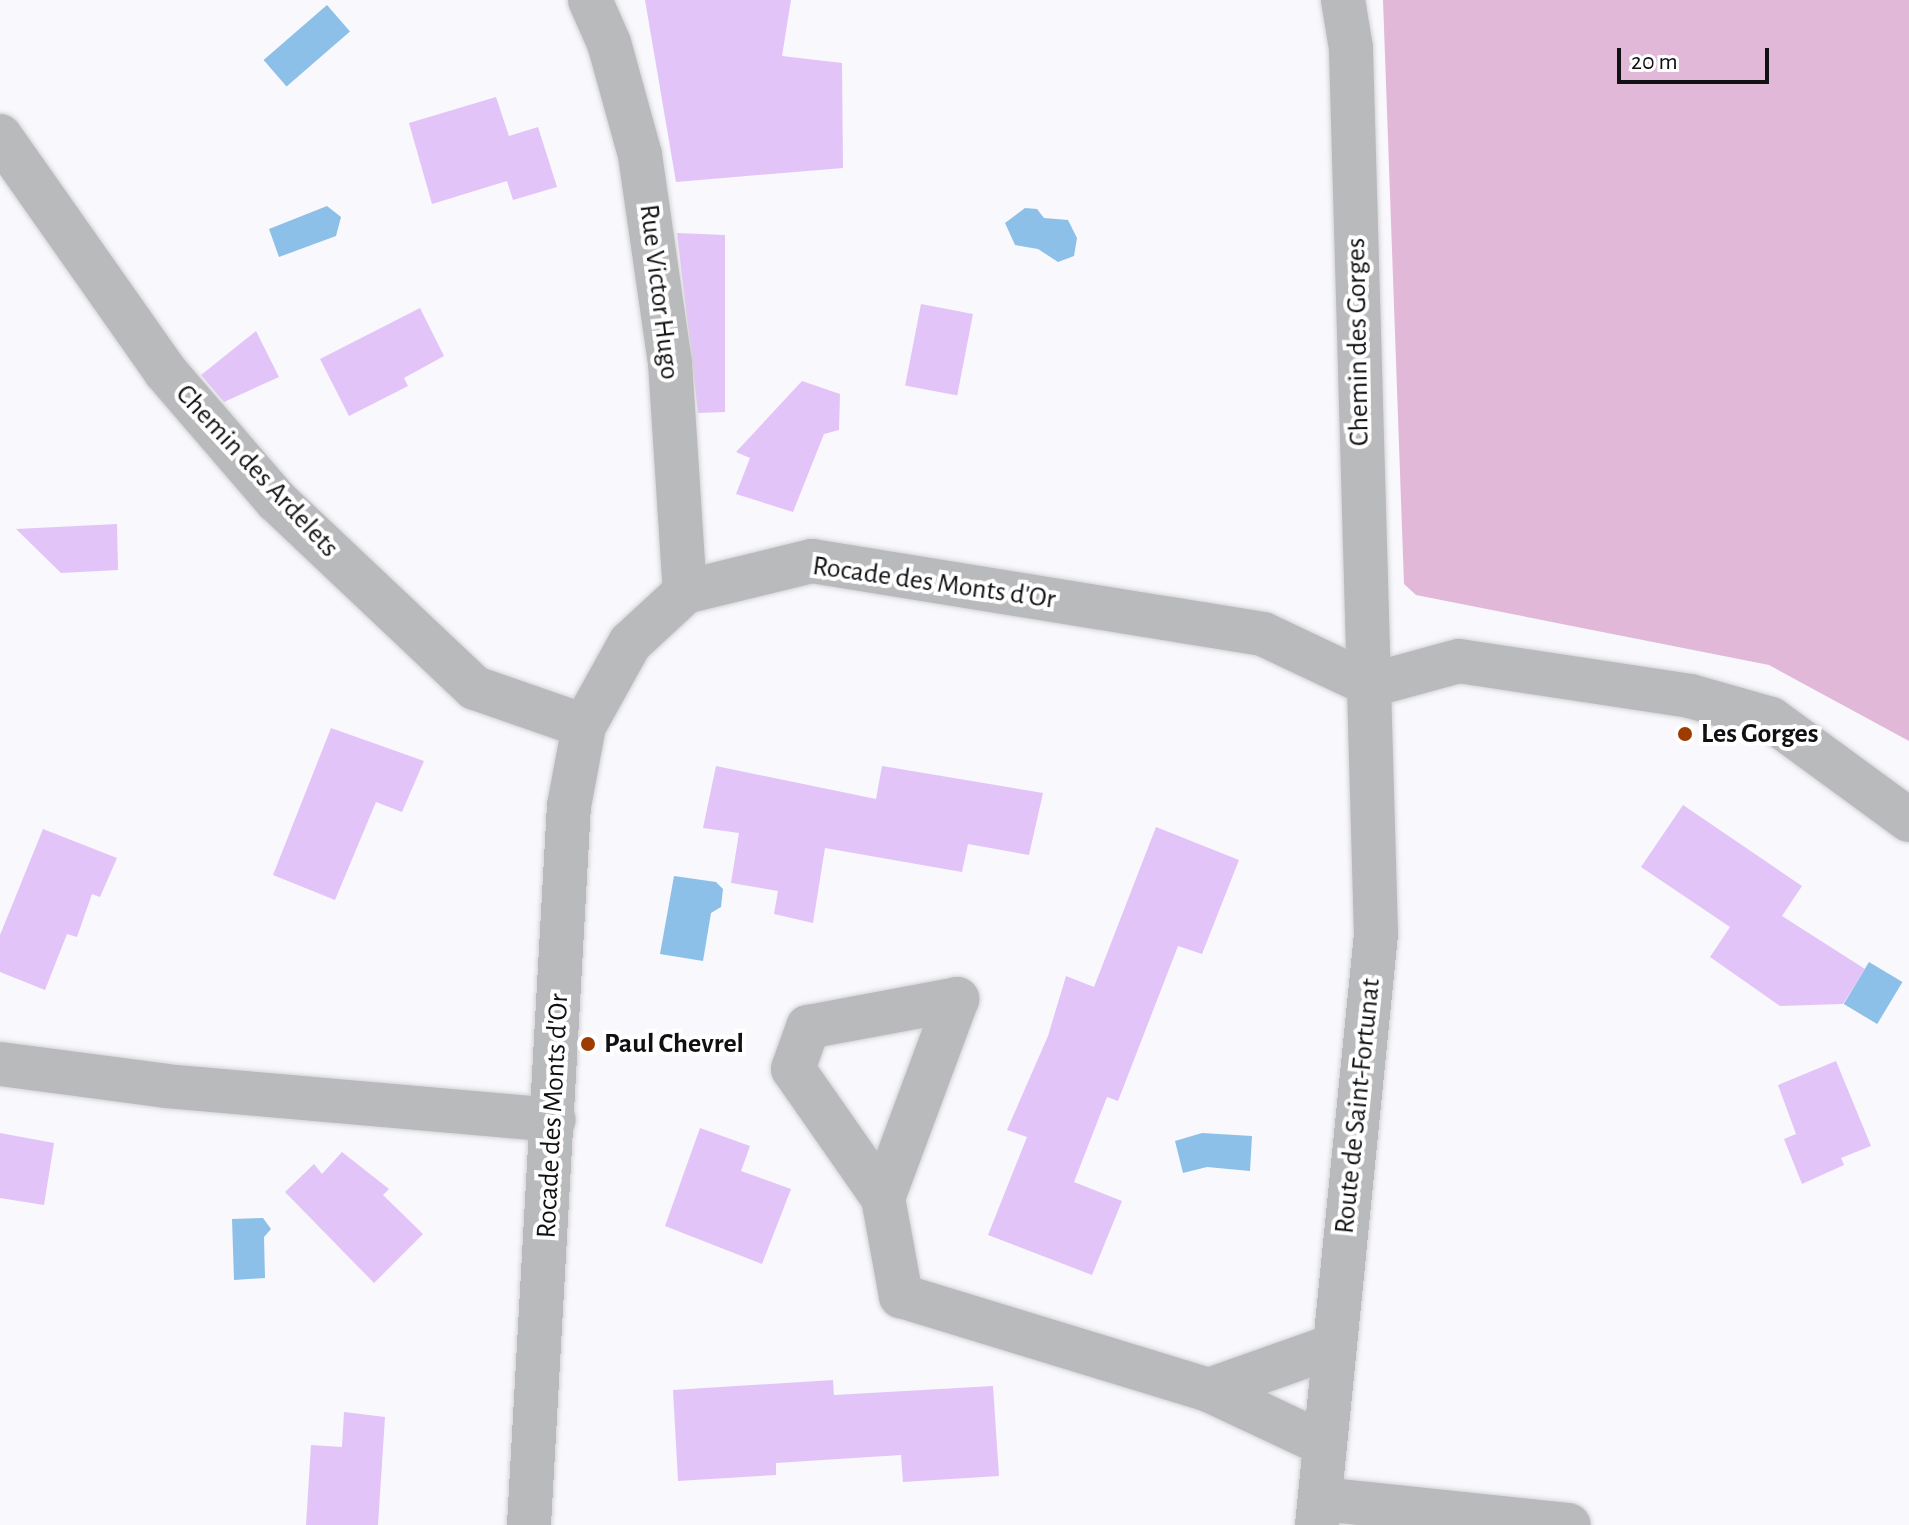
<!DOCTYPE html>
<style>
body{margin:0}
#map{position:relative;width:1909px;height:1525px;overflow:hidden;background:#f9f8fc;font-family:"Alegreya Sans",sans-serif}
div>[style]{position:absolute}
.green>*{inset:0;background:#e2b8d9}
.water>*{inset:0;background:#8cc0e8;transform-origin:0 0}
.building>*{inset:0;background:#e3c4f9;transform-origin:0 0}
.roads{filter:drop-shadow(0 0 2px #d4d3d7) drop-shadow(0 0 2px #d4d3d7)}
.minor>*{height:44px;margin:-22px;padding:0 22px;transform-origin:22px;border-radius:22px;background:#b9babc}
.dots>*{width:22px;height:22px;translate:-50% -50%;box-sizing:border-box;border:4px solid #fff;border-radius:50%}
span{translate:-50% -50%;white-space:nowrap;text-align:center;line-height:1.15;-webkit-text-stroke:8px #fff;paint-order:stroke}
.street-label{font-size:28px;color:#111113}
.poi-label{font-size:28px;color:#111113;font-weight:700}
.left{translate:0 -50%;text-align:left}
.scale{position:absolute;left:1617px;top:48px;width:152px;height:36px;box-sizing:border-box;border:4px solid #111113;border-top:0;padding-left:10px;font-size:24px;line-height:28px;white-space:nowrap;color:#111113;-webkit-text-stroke:6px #fff;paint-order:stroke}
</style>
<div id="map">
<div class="green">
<div style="clip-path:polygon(1383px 0,1909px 0,1909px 741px,1769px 665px,1416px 595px,1404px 584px)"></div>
</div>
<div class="water">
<div style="left:327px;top:5px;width:35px;height:84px;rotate:49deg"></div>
<div style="clip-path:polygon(327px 206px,341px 217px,336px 236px,279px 257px,269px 229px)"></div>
<div style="clip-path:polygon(1025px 208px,1037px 209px,1044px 218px,1068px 220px,1077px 238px,1074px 256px,1058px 262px,1038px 249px,1015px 245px,1005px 223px)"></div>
<div style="clip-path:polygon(674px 876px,716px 882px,723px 889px,721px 907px,711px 913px,703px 961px,660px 954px)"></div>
<div style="left:1869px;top:962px;width:39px;height:49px;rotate:31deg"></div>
<div style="clip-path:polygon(1202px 1133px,1252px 1136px,1250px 1171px,1207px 1167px,1183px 1173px,1175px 1141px)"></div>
<div style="clip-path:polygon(263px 1218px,271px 1229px,264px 1237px,265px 1278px,234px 1280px,232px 1219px)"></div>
</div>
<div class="building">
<div style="clip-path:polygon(645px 0,791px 0,782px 56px,842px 63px,843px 168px,676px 182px)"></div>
<div style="clip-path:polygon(496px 97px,509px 136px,538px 127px,557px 187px,513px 200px,507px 181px,432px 204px,409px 123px)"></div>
<div style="clip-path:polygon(677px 233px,725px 235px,725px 412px,698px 413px)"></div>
<div style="left:921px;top:304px;width:53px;height:83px;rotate:11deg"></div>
<div style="clip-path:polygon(420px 308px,444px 356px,404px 378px,408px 386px,349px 416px,320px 359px)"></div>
<div style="clip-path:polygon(256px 331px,279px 377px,224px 402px,201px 375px)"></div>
<div style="clip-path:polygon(802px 381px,840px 394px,839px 430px,824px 434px,793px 512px,736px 494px,750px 458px,736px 452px)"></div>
<div style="clip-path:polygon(117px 524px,118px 570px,61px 573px,16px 529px)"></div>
<div style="clip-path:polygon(331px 728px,424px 761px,402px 812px,376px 802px,335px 900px,273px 875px)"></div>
<div style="clip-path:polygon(716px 766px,876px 799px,882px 766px,1043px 793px,1029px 855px,968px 844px,962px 872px,825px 848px,813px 923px,774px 914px,778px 891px,731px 883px,739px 833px,703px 828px)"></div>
<div style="clip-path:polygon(1683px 805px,1802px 886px,1782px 916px,1865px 969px,1843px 1004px,1780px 1006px,1710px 957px,1730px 927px,1641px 867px)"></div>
<div style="clip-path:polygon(1156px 827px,1239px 860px,1202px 954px,1178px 946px,1118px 1101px,1107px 1097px,1074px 1182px,1122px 1201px,1092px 1275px,988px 1235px,1027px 1137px,1007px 1130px,1048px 1036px,1066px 976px,1094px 987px)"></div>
<div style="clip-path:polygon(43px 829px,117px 858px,100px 897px,92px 894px,77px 937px,67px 934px,45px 990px,0 972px,0 935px)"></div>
<div style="clip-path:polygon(1836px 1061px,1871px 1146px,1841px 1158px,1844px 1165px,1802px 1184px,1784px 1139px,1796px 1134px,1778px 1085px)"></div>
<div style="clip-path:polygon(700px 1128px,750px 1146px,741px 1171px,791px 1189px,762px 1264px,665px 1226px)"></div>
<div style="clip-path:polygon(0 1133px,54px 1143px,44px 1205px,0 1198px)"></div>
<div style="clip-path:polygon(342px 1152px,389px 1189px,383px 1195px,423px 1234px,374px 1283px,285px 1192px,314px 1164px,322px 1174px)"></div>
<div style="clip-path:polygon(833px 1380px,834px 1395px,993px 1386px,999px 1476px,903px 1482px,901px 1455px,776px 1463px,776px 1475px,678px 1481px,673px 1390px)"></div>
<div style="clip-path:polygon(344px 1412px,385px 1417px,378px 1525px,306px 1525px,311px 1445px,342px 1447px)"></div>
</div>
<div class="roads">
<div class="minor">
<div style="left:590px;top:0;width:47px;rotate:66.2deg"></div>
<div style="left:609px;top:43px;width:116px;rotate:74.5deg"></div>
<div style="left:640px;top:155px;width:209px;rotate:81.8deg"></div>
<div style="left:670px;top:362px;width:230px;rotate:86.3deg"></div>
<div style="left:0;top:136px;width:287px;rotate:54.9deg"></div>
<div style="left:165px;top:371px;width:172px;rotate:49.3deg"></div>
<div style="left:277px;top:501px;width:272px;rotate:43.4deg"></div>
<div style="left:475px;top:688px;width:115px;rotate:19.2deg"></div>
<div style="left:0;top:1064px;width:167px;rotate:7.5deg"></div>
<div style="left:166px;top:1086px;width:389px;rotate:5deg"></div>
<div style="left:883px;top:1198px;width:157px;rotate:-124.9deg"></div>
<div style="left:793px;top:1069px;width:45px;rotate:-70.3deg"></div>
<div style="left:808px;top:1027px;width:152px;rotate:-10.6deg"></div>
<div style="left:957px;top:999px;width:212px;rotate:110.4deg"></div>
<div style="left:883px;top:1198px;width:100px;rotate:79.6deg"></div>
<div style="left:901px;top:1296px;width:322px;rotate:17deg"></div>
<div style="left:1209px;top:1390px;width:127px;rotate:25.2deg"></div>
<div style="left:1209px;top:1390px;width:132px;rotate:-19.5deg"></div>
<div style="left:1320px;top:1499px;width:250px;rotate:6deg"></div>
<div style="left:529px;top:1525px;width:720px;rotate:-86.82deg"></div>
<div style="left:569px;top:806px;width:81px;rotate:-79.4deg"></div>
<div style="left:584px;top:726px;width:95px;rotate:-61deg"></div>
<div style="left:630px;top:643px;width:75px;rotate:-42.8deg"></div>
<div style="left:685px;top:592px;width:131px;rotate:-13.7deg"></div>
<div style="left:812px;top:561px;width:457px;rotate:9.2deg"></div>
<div style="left:1263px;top:634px;width:119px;rotate:25.3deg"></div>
<div style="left:1371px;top:685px;width:91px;rotate:-15.3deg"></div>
<div style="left:1459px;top:661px;width:234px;rotate:8.6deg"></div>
<div style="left:1690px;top:696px;width:84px;rotate:15.9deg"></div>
<div style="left:1771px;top:719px;width:171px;rotate:36.2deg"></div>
<div style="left:1317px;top:1525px;width:594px;rotate:-84.3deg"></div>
<div style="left:1376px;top:934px;width:886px;rotate:-91.62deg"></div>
<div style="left:1351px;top:48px;width:49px;rotate:-99.5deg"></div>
</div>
</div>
<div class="dots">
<div style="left:1685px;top:734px;background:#9e3b01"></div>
<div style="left:588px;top:1044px;background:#9e3b01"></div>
</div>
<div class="street-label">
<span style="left:659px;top:292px;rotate:83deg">Rue Victor Hugo</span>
<span style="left:1358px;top:342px;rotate:-91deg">Chemin des Gorges</span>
<span style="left:257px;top:471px;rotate:47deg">Chemin des Ardelets</span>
<span style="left:934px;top:583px;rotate:8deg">Rocade des Monts d'Or</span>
<span style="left:1358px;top:1106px;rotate:-84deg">Route de Saint-Fortunat</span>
<span style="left:553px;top:1116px;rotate:-87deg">Rocade des Monts d'Or</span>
</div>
<div class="poi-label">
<span class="left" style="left:1701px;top:734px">Les Gorges</span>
<span class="left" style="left:604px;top:1044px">Paul Chevrel</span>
</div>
<div class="scale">20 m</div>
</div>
